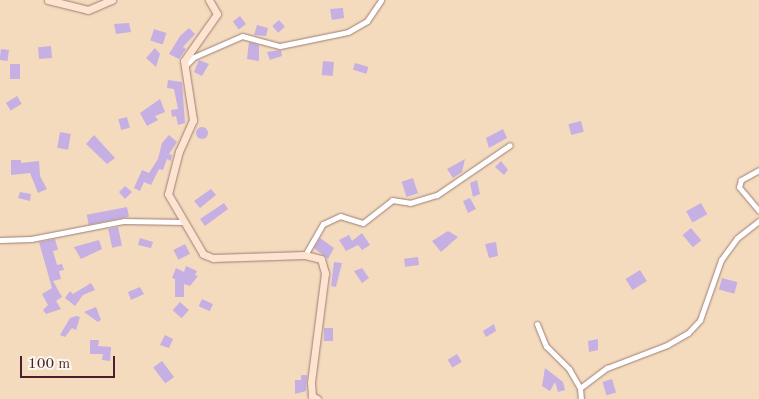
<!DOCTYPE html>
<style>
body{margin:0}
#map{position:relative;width:759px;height:399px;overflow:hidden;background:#f4dbbe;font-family:"Old Standard TT",serif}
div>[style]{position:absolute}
.building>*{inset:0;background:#c5afe3;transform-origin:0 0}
.round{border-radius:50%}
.roads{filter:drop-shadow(0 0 1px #9f7d74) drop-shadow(0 0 1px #9f7d74)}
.street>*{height:5px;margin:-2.5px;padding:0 2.5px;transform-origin:2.5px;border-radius:2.5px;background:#fff}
.secondary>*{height:7px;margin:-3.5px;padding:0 3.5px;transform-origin:3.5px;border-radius:3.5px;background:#fde4d1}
span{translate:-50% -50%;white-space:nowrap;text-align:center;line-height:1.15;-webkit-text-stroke:4px #fbf7ec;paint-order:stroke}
.scale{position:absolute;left:20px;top:356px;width:95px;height:22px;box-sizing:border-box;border:2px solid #4a1f2b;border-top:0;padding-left:6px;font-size:15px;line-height:18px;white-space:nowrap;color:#4a1f2b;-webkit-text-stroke:4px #fbf7ec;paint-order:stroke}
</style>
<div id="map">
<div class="building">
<div style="clip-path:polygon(343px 8px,344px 18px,332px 20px,330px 9px)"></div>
<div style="left:240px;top:16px;width:10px;height:9px;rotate:53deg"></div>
<div style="left:279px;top:20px;width:9px;height:9px;rotate:49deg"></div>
<div style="clip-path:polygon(129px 23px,131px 32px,116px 34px,114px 24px)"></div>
<div style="clip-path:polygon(257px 25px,268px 28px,266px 36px,254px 35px)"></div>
<div style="clip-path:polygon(189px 28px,195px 34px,183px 47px,186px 49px,179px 59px,169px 54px,180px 36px)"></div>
<div style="left:154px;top:29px;width:13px;height:12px;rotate:18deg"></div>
<div style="clip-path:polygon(249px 42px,259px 45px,259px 61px,247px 59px)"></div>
<div style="left:51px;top:46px;width:12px;height:13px;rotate:85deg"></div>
<div style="clip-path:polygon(155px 48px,160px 54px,156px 67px,146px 58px)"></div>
<div style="left:1px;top:49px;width:8px;height:11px;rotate:7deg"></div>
<div style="clip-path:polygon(281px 50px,282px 56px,270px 60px,267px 52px)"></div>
<div style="clip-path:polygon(199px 60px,209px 64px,202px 76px,194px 72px)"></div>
<div style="left:323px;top:61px;width:11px;height:14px;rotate:5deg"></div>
<div style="left:355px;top:63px;width:14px;height:7px;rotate:17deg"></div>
<div style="left:10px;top:64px;width:10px;height:15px"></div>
<div style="clip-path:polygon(168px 80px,182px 82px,185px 123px,178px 125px,176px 116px,172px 117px,171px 110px,178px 109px,174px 89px,167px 88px)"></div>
<div style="left:17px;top:96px;width:9px;height:13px;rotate:58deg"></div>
<div style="clip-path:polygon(160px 99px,165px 112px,155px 116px,158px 120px,147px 126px,140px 113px)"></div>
<div style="left:127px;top:117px;width:11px;height:9px;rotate:75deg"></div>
<div style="left:581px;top:121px;width:11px;height:13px;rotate:75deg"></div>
<div class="round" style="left:196px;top:127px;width:12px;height:12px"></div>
<div style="clip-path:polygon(503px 129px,507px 138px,489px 148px,486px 138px)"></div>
<div style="left:60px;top:132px;width:11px;height:16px;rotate:10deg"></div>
<div style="clip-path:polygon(94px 135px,115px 158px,107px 164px,86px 144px)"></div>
<div style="clip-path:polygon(169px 135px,177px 142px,169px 154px,172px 155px,171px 161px,167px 159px,163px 170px,159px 169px,151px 185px,144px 182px,140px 191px,134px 188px,142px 170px,149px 173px,158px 159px,162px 143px)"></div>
<div style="clip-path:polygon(465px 159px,462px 172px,453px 178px,447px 169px)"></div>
<div style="clip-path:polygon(11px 160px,21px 160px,21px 163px,39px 161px,40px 176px,47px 189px,38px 193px,30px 173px,11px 175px)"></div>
<div style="clip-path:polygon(501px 161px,508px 170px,504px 175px,495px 167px)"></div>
<div style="left:413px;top:178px;width:16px;height:12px;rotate:72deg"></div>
<div style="clip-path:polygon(477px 180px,480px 194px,473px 197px,470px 183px)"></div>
<div style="clip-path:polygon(125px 186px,132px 192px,125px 199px,119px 192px)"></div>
<div style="clip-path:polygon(211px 189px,216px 195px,200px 208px,194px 201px)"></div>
<div style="clip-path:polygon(20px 192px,31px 194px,30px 201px,18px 198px)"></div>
<div style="clip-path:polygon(470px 198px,476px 209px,468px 213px,463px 201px)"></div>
<div style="clip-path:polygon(224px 203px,228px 209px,205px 226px,200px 219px)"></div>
<div style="left:701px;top:203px;width:13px;height:17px;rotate:61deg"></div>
<div style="left:127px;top:207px;width:10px;height:41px;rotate:79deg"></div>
<div style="left:118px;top:227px;width:19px;height:10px;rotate:78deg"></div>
<div style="left:691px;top:228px;width:16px;height:11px;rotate:50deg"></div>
<div style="clip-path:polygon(448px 231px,458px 237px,441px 252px,432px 241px)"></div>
<div style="clip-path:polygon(362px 233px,370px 245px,362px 250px,358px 245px,346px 251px,339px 240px,349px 235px,352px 241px)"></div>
<div style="clip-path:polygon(140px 238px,153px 242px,151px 248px,138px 245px)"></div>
<div style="clip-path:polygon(320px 238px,334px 248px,328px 259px,314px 248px)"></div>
<div style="clip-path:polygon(55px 239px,58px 250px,53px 251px,57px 265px,62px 264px,64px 270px,59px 271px,61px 279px,53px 281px,62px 297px,56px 301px,61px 309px,46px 314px,43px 310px,48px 305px,42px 294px,52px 288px,39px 242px)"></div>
<div style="clip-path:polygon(99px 240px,102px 249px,81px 259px,74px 247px)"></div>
<div style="clip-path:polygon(496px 242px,498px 256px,489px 258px,485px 244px)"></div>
<div style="left:185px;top:244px;width:11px;height:13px;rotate:63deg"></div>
<div style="left:418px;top:257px;width:8px;height:14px;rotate:83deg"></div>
<div style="clip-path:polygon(334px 262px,342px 263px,336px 287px,331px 286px)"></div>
<div style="clip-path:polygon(186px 266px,197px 271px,195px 275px,198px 276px,190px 286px,184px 284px,184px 297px,175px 297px,175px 279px,172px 278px,176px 268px,184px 272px)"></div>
<div style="clip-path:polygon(362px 268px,369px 278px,362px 283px,354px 271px)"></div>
<div style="left:640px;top:270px;width:13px;height:17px;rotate:58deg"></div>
<div style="left:722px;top:278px;width:16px;height:12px;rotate:15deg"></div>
<div style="clip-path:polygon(91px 283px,95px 290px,83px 295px,75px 306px,65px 298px,70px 291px,73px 294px)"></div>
<div style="clip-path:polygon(140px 287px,144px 294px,131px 300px,128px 292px)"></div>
<div style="left:202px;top:299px;width:12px;height:8px;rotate:24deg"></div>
<div style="left:180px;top:302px;width:12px;height:11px;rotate:42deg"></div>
<div style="clip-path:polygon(96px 307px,101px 320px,98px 322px,84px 312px)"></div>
<div style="clip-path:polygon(76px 316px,80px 317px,76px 330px,72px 328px,65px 337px,60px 335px,70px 318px)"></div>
<div style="clip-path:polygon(494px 324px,496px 331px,486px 337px,483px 331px)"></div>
<div style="left:324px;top:328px;width:9px;height:13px"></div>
<div style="clip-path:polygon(165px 335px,173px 339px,169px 348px,160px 345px)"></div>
<div style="clip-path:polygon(598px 339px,598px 350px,589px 352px,588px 341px)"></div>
<div style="clip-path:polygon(90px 340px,99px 340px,98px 346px,111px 347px,110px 361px,102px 360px,103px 354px,90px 354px)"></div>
<div style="left:457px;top:354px;width:9px;height:11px;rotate:58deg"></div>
<div style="left:162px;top:361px;width:20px;height:11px;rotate:53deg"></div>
<div style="clip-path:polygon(545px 368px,563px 382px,565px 390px,558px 392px,555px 382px,550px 391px,542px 386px)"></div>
<div style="clip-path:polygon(301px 375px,307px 375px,306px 391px,295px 394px,295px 380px,301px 380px)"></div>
<div style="left:612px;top:379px;width:14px;height:10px;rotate:73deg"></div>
</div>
<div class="roads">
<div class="street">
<div style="left:184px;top:67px;width:14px;rotate:-45deg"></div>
<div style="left:194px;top:57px;width:52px;rotate:-23.6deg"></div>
<div style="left:242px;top:36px;width:39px;rotate:15deg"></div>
<div style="left:280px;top:46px;width:69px;rotate:-11.6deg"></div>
<div style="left:348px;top:32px;width:22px;rotate:-30deg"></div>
<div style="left:367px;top:21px;width:25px;rotate:-56deg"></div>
<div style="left:759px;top:170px;width:21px;rotate:151deg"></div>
<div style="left:741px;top:180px;width:7px;rotate:106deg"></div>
<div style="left:739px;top:187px;width:31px;rotate:50deg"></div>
<div style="left:0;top:240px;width:31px;rotate:-2deg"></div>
<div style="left:31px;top:239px;width:95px;rotate:-11deg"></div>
<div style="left:124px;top:221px;width:61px;rotate:0.9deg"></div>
<div style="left:305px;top:255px;width:36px;rotate:-60deg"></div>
<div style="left:323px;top:224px;width:19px;rotate:-25deg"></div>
<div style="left:340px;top:216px;width:24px;rotate:17deg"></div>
<div style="left:363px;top:223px;width:37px;rotate:-38deg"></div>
<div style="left:392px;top:200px;width:18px;rotate:9deg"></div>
<div style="left:410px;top:203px;width:28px;rotate:-17deg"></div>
<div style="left:437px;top:195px;width:88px;rotate:-34.4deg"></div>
<div style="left:537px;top:324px;width:24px;rotate:68deg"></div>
<div style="left:546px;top:346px;width:33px;rotate:45deg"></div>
<div style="left:569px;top:369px;width:22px;rotate:60deg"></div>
<div style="left:580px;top:388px;width:11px;rotate:85deg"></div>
<div style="left:580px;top:388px;width:34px;rotate:-37deg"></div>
<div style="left:607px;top:368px;width:64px;rotate:-21deg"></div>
<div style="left:667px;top:345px;width:24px;rotate:-30deg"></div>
<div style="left:688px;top:333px;width:18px;rotate:-47deg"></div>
<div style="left:700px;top:320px;width:64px;rotate:-70.7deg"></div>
<div style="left:721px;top:260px;width:27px;rotate:-54deg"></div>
<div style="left:737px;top:238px;width:28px;rotate:-38deg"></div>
</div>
<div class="secondary">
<div style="left:48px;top:0;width:41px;rotate:14deg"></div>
<div style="left:88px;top:10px;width:26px;rotate:-23deg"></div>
<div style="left:209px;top:0;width:16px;rotate:60deg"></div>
<div style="left:217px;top:14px;width:57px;rotate:125.1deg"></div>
<div style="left:184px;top:61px;width:60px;rotate:81.3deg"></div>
<div style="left:193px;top:120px;width:34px;rotate:114deg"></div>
<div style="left:179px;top:151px;width:44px;rotate:104.3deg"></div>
<div style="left:168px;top:194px;width:69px;rotate:59.7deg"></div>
<div style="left:203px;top:254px;width:11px;rotate:22deg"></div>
<div style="left:213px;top:258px;width:92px;rotate:-1.9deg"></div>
<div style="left:305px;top:255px;width:16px;rotate:14deg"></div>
<div style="left:321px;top:259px;width:15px;rotate:74deg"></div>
<div style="left:325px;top:273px;width:110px;rotate:97.3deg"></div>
<div style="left:311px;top:382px;width:14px;rotate:86deg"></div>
<div style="left:312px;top:396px;width:6px;rotate:31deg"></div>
</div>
</div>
<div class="scale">100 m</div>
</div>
